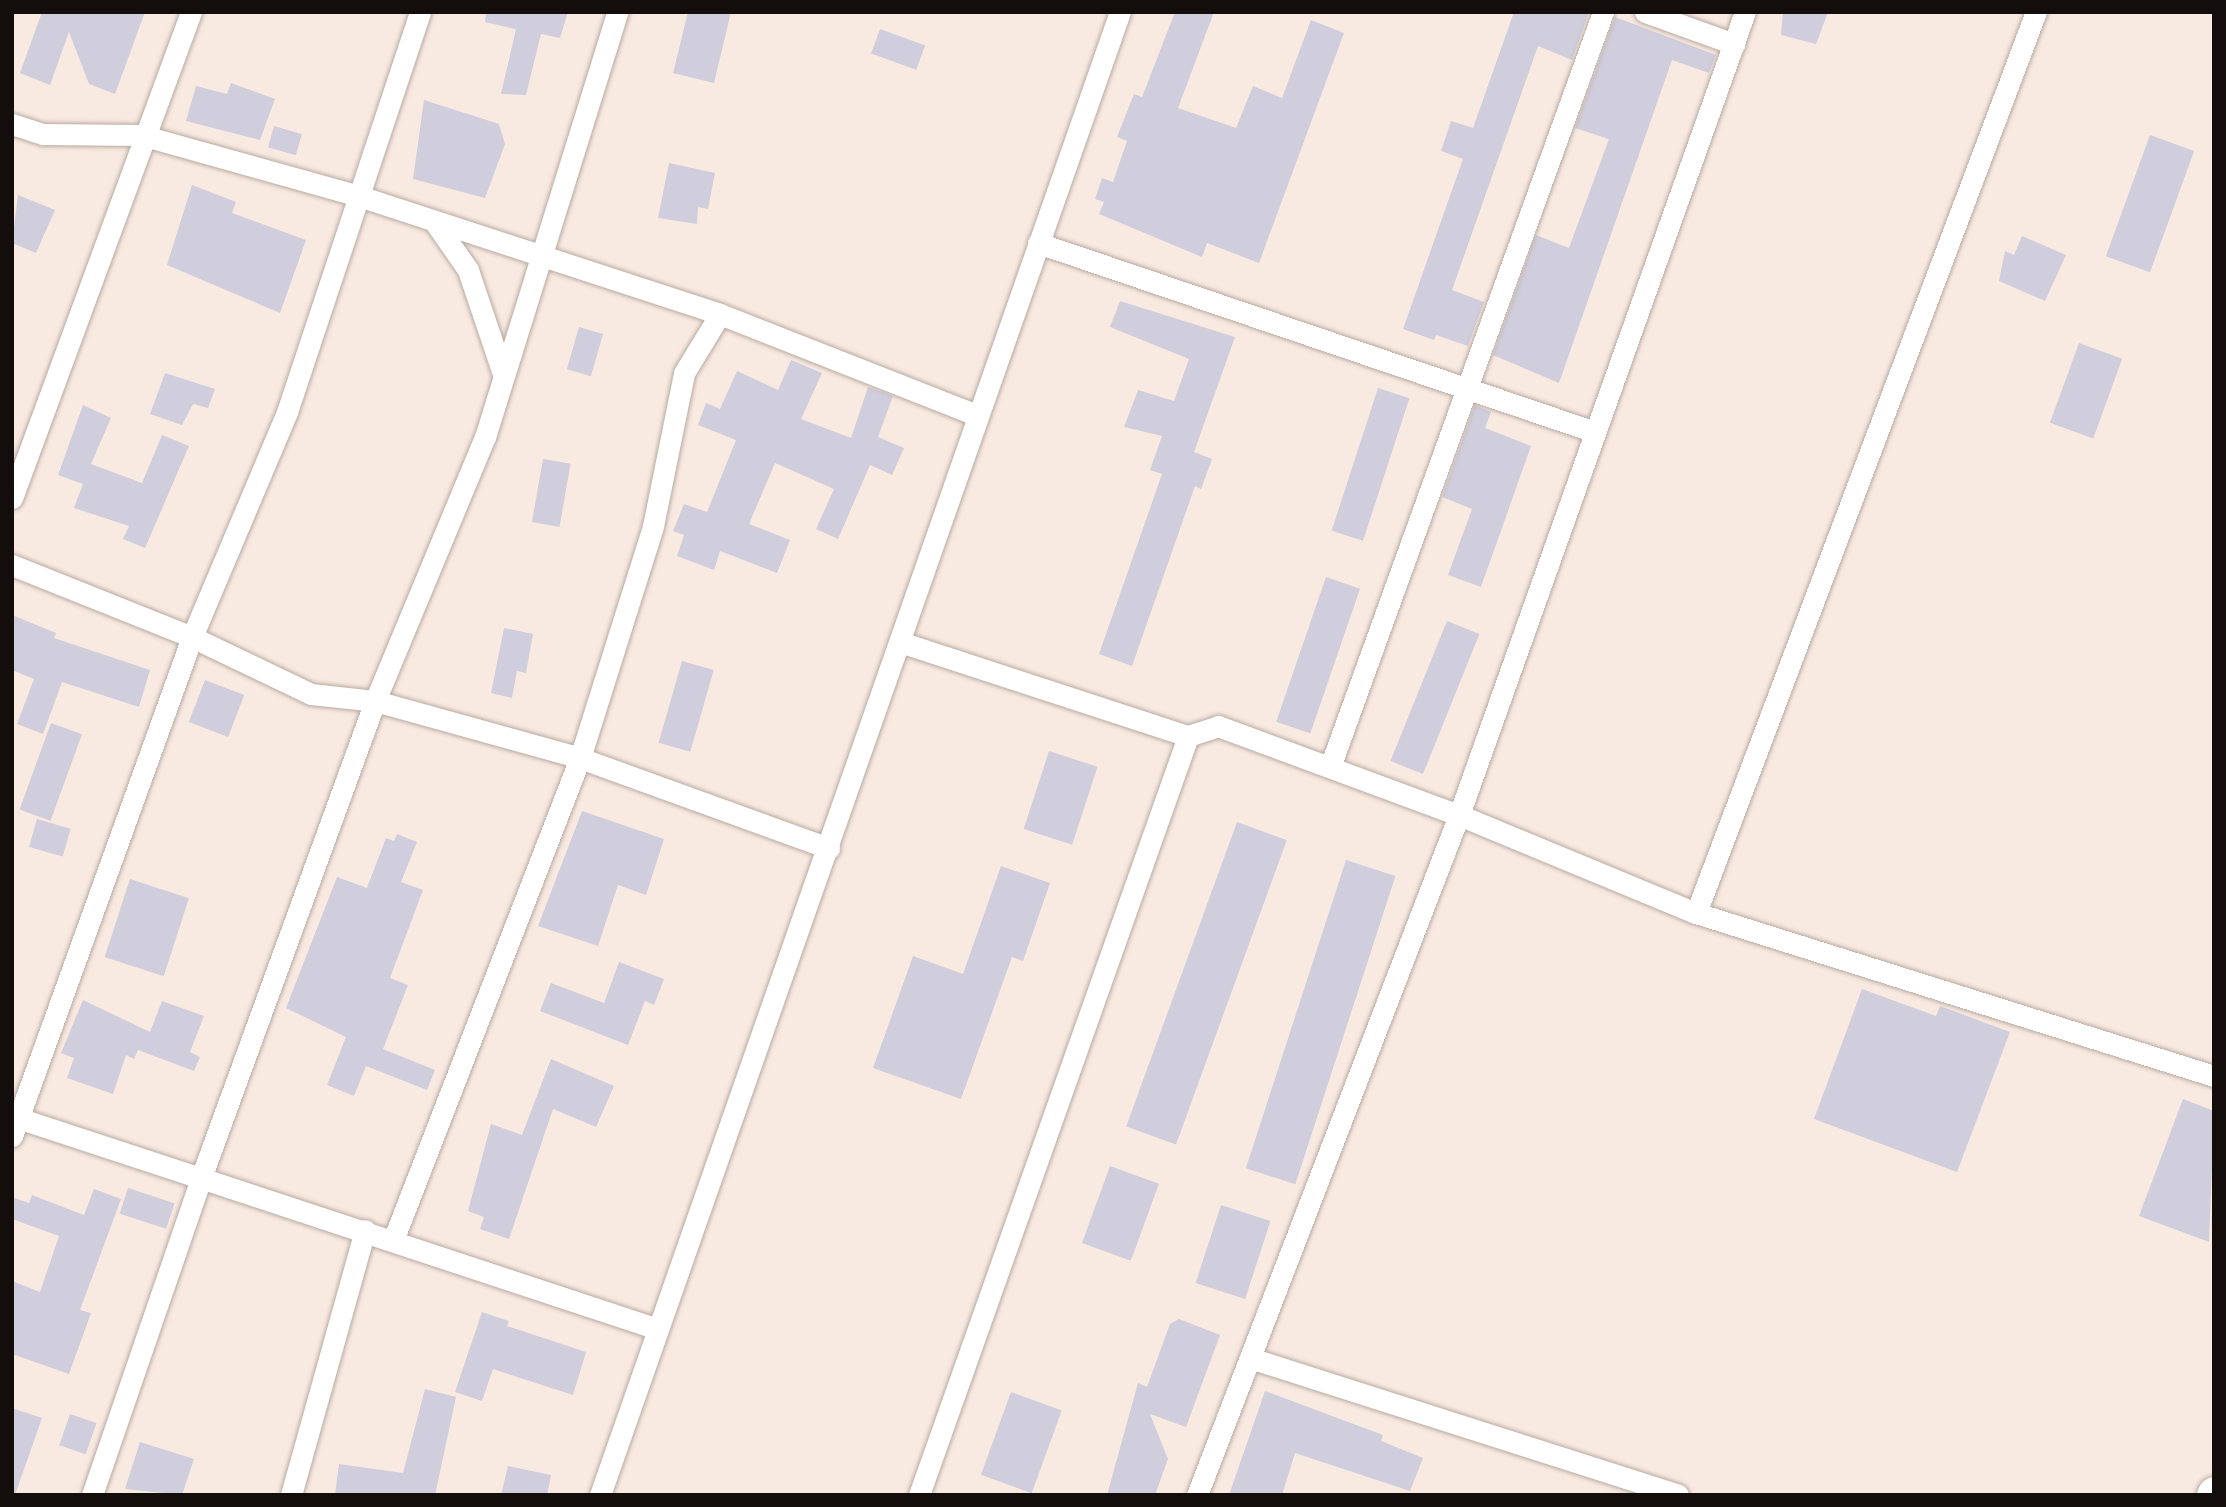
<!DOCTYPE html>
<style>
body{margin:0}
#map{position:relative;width:2226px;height:1507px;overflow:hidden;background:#f9eae1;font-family:"Work Sans",sans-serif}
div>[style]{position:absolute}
.building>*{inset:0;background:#d0cddc;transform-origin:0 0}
.roads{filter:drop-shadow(0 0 2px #b8aaa1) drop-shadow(0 0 2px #b8aaa1)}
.minor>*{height:21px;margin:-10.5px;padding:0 10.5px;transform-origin:10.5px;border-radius:10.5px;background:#fff}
.primary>*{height:33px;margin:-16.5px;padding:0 16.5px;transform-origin:16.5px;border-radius:16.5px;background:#fff}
span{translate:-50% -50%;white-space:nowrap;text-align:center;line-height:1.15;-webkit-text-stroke:5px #fff;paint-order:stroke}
.frame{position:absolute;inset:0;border:14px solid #130e0b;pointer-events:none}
</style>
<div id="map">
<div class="building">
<div style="clip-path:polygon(42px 12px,145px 12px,115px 94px,89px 84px,69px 32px,50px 85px,20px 73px)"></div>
<div style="clip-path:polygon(486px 12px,568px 12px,560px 38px,541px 34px,526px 95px,501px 94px,516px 29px,485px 22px)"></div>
<div style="clip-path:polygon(688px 12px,731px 12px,714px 83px,673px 73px)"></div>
<div style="clip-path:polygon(1175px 12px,1214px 12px,1178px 108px,1236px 128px,1253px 86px,1282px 98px,1311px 20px,1344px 33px,1259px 263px,1207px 243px,1202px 257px,1099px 214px,1104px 202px,1095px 199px,1102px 178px,1113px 182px,1127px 141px,1117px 137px,1134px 94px,1142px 97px)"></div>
<div style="clip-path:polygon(1514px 12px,1589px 12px,1572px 60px,1538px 46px,1452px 290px,1484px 302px,1468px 346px,1436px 335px,1434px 340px,1403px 329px,1463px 159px,1441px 151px,1451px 121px,1473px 128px)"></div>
<div style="clip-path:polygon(1783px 12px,1828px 12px,1816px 44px,1781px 35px)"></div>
<div style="clip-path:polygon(1615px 17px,1716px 55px,1709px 73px,1672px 60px,1559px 383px,1493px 355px,1536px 235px,1569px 248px,1609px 139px,1575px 128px)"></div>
<div style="left:880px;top:29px;width:48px;height:26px;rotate:20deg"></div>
<div style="clip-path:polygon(231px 83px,275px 99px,260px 140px,186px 121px,196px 86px,227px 94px)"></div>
<div style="clip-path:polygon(424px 100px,499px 124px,505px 144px,485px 198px,413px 179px)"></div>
<div style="left:274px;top:126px;width:29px;height:22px;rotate:16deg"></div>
<div style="left:2150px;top:135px;width:47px;height:129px;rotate:20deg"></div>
<div style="clip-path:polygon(669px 163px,715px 173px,708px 209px,698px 207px,697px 224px,658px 218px)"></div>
<div style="clip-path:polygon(192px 185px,236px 202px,232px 213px,306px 240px,280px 313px,167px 265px)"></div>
<div style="clip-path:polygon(18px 195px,55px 210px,36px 253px,12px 243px)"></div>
<div style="clip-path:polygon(2022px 236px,2066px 255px,2045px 301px,1999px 281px,2005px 251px,2014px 255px)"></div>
<div style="clip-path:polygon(1120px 301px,1235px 337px,1194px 452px,1212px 459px,1201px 489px,1195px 486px,1132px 666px,1099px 654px,1162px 474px,1150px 470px,1162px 436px,1124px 427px,1138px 390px,1174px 401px,1189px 359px,1110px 327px)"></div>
<div style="left:579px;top:327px;width:25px;height:44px;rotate:16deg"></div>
<div style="left:2079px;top:343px;width:46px;height:85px;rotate:20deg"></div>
<div style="clip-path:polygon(791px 360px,822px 373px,801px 419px,851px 438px,868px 387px,893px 396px,878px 437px,904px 448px,892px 475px,870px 465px,838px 539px,816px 529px,834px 489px,775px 463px,749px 524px,790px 540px,777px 573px,720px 551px,714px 570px,677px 556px,684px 535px,673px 531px,684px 504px,707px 512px,736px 440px,698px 425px,706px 403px,720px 409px,737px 371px,778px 390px)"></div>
<div style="clip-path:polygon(165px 373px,215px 389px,208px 408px,193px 404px,182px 425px,150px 414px)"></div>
<div style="left:1378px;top:388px;width:33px;height:150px;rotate:18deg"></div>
<div style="clip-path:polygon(83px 405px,111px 418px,91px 464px,142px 483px,162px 435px,189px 446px,145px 548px,123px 539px,129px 526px,74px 508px,83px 484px,58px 475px)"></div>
<div style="clip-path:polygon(1475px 405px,1491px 412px,1485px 428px,1531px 446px,1481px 587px,1448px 575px,1472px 509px,1442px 497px)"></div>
<div style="left:543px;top:459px;width:28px;height:64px;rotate:10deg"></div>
<div style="left:1326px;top:577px;width:36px;height:153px;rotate:19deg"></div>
<div style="clip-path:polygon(12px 615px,56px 633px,54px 638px,150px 670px,139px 707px,62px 682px,43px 734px,17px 724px,34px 679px,12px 670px)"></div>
<div style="left:1447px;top:621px;width:35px;height:151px;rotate:22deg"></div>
<div style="clip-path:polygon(504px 628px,533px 634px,526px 673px,517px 671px,512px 698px,491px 693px)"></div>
<div style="left:682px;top:661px;width:33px;height:85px;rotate:16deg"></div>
<div style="left:205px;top:680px;width:42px;height:45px;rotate:21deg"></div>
<div style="left:51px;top:723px;width:33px;height:92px;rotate:20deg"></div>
<div style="left:1049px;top:751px;width:51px;height:82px;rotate:18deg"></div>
<div style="clip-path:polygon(582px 811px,664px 839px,646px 895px,618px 885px,598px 946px,538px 926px)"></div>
<div style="left:37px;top:819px;width:35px;height:29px;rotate:16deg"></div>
<div style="left:1237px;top:822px;width:53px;height:324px;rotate:20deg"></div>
<div style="clip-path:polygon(397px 834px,417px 842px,401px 882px,423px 890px,390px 978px,408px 985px,383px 1049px,435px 1070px,427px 1090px,366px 1066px,354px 1096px,327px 1085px,346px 1037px,286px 1008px,337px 877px,367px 888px,386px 838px,394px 841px)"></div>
<div style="left:1346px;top:860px;width:52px;height:324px;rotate:18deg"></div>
<div style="clip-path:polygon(1001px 866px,1050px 883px,1023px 961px,1012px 957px,961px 1099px,873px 1068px,913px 956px,963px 974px)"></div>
<div style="left:130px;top:879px;width:62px;height:82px;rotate:18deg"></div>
<div style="clip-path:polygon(619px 962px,664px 979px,654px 1005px,645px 1001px,628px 1045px,540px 1011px,551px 983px,604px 1003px)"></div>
<div style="clip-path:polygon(1862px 989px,1936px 1016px,1940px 1006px,2010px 1032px,1957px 1172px,1814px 1119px)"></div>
<div style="clip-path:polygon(83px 1000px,150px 1032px,162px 1001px,204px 1016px,190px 1052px,200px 1057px,194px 1071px,138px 1050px,134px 1059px,126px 1055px,113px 1094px,67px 1078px,74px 1058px,61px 1053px)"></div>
<div style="clip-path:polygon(551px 1059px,614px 1086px,596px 1127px,553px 1109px,509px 1239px,480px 1229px,484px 1217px,468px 1211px,491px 1124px,522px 1135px)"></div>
<div style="clip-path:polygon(2183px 1099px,2214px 1111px,2209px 1242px,2139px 1216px)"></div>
<div style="left:1110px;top:1166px;width:52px;height:82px;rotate:20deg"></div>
<div style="left:128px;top:1188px;width:49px;height:27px;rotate:18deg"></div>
<div style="clip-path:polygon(94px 1189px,121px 1199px,80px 1310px,91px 1313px,69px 1374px,12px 1354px,12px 1281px,40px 1292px,59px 1236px,12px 1219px,12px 1197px,29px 1203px,32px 1195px,84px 1215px)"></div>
<div style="left:1221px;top:1205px;width:52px;height:82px;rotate:18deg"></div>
<div style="clip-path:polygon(482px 1312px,509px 1321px,507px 1326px,586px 1352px,573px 1395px,493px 1369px,482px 1401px,455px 1392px)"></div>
<div style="clip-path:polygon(1179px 1319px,1220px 1335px,1186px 1427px,1150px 1414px,1168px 1459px,1155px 1495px,1107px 1495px,1138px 1383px,1147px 1387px,1170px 1324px)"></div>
<div style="clip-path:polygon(425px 1389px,456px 1397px,435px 1495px,335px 1495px,339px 1464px,403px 1473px)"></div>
<div style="clip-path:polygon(1265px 1391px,1383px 1435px,1381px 1441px,1423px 1458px,1410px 1491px,1295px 1453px,1282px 1495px,1229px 1495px)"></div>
<div style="left:1011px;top:1392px;width:54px;height:88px;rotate:20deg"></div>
<div style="clip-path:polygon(12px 1408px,42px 1418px,15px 1495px,12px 1494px)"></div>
<div style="left:70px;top:1414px;width:28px;height:33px;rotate:19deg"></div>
<div style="clip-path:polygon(140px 1442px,194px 1459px,182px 1495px,125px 1489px)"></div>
<div style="clip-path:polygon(508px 1466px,551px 1475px,547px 1495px,501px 1495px)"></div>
</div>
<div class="roads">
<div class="minor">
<div style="left:1645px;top:12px;width:95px;rotate:19.8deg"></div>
<div style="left:12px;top:124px;width:33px;rotate:18deg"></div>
<div style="left:43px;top:134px;width:98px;rotate:0.6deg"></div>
<div style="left:141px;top:135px;width:226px;rotate:15.6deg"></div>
<div style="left:359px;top:196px;width:380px;rotate:18.1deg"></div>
<div style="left:720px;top:314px;width:275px;rotate:21.5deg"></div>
<div style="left:434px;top:221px;width:60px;rotate:55.2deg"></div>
<div style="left:468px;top:270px;width:110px;rotate:71.4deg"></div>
<div style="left:1038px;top:243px;width:588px;rotate:18.74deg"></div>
<div style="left:12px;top:498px;width:518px;rotate:-69.78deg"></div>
<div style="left:12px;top:565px;width:194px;rotate:21.8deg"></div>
<div style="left:192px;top:637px;width:132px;rotate:25.6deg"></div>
<div style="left:311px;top:694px;width:64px;rotate:6.2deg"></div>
<div style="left:375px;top:701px;width:213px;rotate:15.5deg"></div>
<div style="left:580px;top:758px;width:265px;rotate:19.9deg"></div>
<div style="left:900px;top:642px;width:303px;rotate:18.1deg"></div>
<div style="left:1188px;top:736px;width:32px;rotate:-18deg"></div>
<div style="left:1218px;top:726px;width:257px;rotate:20.3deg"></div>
<div style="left:1459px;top:815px;width:256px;rotate:22.5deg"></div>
<div style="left:1696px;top:913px;width:543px;rotate:17.47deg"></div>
<div style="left:1330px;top:767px;width:803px;rotate:-70.12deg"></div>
<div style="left:1696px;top:913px;width:963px;rotate:-69.33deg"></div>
<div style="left:12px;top:1116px;width:199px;rotate:18.2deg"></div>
<div style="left:201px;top:1178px;width:508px;rotate:-69.96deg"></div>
<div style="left:375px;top:701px;width:286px;rotate:-67.4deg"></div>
<div style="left:485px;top:437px;width:445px;rotate:-72.7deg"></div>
<div style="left:12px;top:1136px;width:530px;rotate:-70.16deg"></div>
<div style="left:192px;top:637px;width:244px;rotate:-67.1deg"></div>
<div style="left:287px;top:412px;width:422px;rotate:-71.6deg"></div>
<div style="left:394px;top:1238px;width:515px;rotate:-68.82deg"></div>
<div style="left:580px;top:758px;width:243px;rotate:-72.5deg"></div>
<div style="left:653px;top:526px;width:156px;rotate:-78.5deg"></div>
<div style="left:684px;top:373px;width:69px;rotate:-58.6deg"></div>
<div style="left:1250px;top:1358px;width:449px;rotate:17.7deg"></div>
<div style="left:92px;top:1495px;width:335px;rotate:-71deg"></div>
<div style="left:201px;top:1178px;width:481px;rotate:18.3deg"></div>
<div style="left:291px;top:1495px;width:275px;rotate:-74.4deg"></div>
<div style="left:600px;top:1495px;width:1572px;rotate:-70.68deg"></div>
<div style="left:919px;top:1495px;width:805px;rotate:-70.48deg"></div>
<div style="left:1197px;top:1495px;width:729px;rotate:-68.93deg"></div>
<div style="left:1459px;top:815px;width:852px;rotate:-70.4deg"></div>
</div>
<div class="primary">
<div style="left:2213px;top:1495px;width:2px;rotate:-63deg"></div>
</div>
</div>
<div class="frame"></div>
</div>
